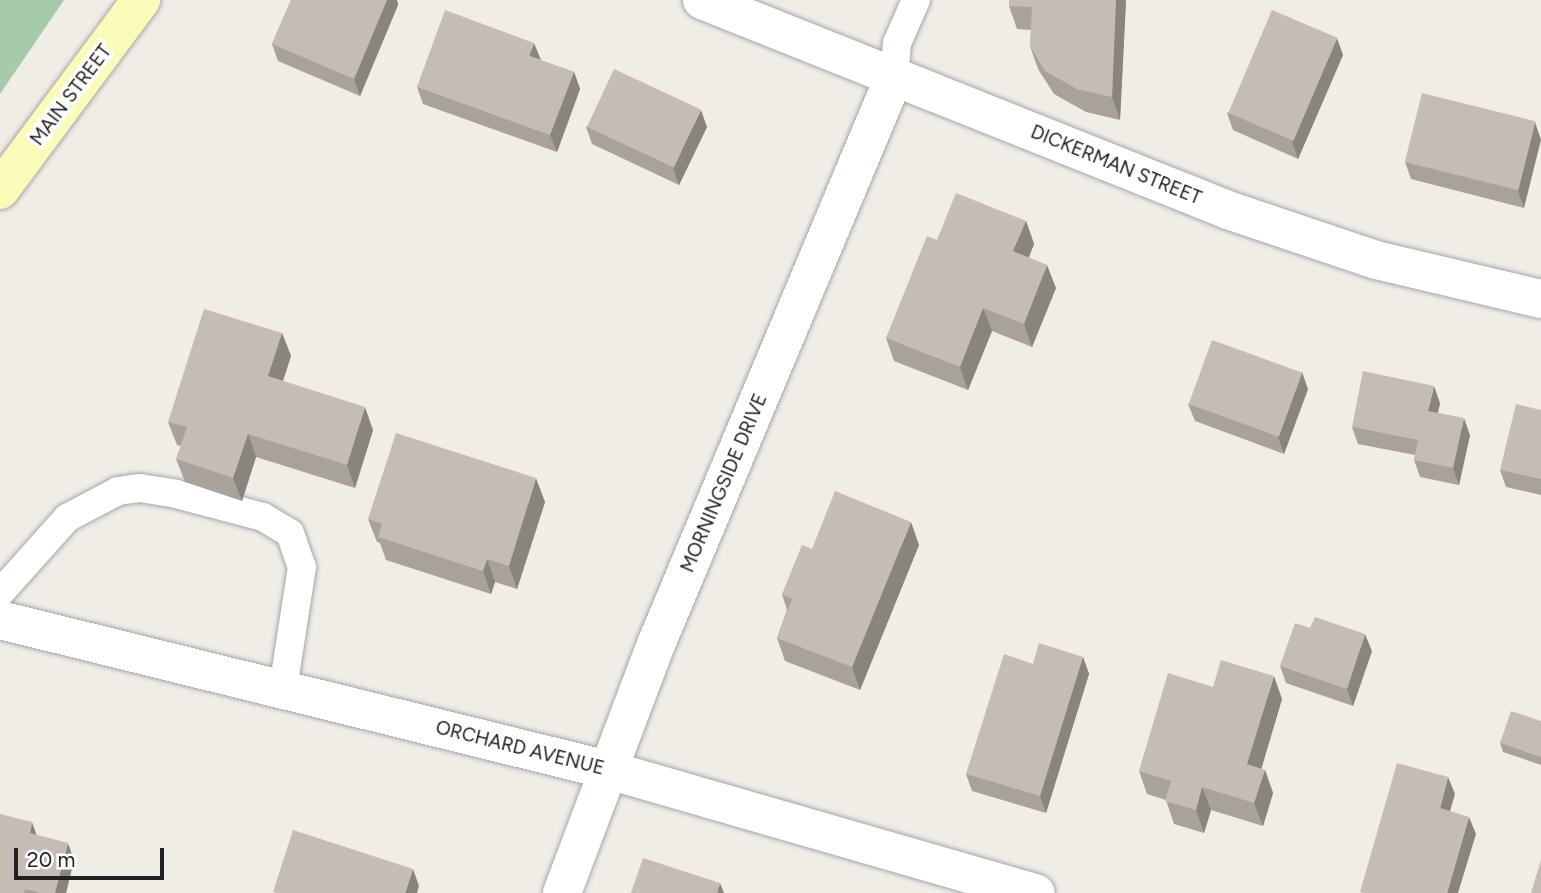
<!DOCTYPE html>
<style>
body{margin:0}
#map{position:relative;width:1541px;height:893px;overflow:hidden;background:#f0ece6;font-family:Figtree,sans-serif}
div>[style]{position:absolute}
.cemetery>*{inset:0;background:#a6caaa}
.roads{filter:drop-shadow(0 0 2px #a7a7a7) drop-shadow(0 0 2px #a7a7a7)}
.lane>*{height:28px;margin:-14px;padding:0 14px;transform-origin:14px;border-radius:14px;background:#fff}
.street>*{height:38px;margin:-19px;padding:0 19px;transform-origin:19px;border-radius:19px;background:#fff}
.secondary>*{height:38px;margin:-19px;padding:0 19px;transform-origin:19px;border-radius:19px;background:#fbfbb9}
.wall>*{inset:0;background:#a9a29c}
.shaded-wall>*{inset:0;background:#8a847f}
.building>*{inset:0;background:#c5bcb5;transform-origin:0 0}
span{translate:-50% -50%;white-space:nowrap;text-align:center;line-height:1.15;-webkit-text-stroke:7px #fff;paint-order:stroke}
.street-label{font-size:19px;color:#202020}
.scale{position:absolute;left:14px;top:848px;width:150px;height:32px;box-sizing:border-box;border:4px solid #202020;border-top:0;padding-left:9px;font-size:21px;line-height:24px;white-space:nowrap;color:#202020;-webkit-text-stroke:5px #fff;paint-order:stroke}
</style>
<div id="map">
<div class="cemetery">
<div style="clip-path:polygon(0 0,64px 0,0 94px)"></div>
</div>
<div class="roads">
<div class="lane">
<div style="left:894px;top:77px;width:34px;rotate:-85deg"></div>
<div style="left:897px;top:43px;width:47px;rotate:-66.2deg"></div>
<div style="left:0;top:593px;width:101px;rotate:-48.2deg"></div>
<div style="left:67px;top:518px;width:58px;rotate:-27.9deg"></div>
<div style="left:118px;top:491px;width:22px;rotate:-8deg"></div>
<div style="left:140px;top:488px;width:36px;rotate:9deg"></div>
<div style="left:176px;top:494px;width:90px;rotate:14.8deg"></div>
<div style="left:263px;top:517px;width:31px;rotate:31deg"></div>
<div style="left:290px;top:533px;width:36px;rotate:71deg"></div>
<div style="left:302px;top:567px;width:123px;rotate:98.9deg"></div>
</div>
<div class="street">
<div style="left:702px;top:0;width:566px;rotate:21.76deg"></div>
<div style="left:1228px;top:210px;width:156px;rotate:18.7deg"></div>
<div style="left:1376px;top:260px;width:170px;rotate:13.3deg"></div>
<div style="left:0;top:620px;width:630px;rotate:13.86deg"></div>
<div style="left:612px;top:771px;width:441px;rotate:16.1deg"></div>
<div style="left:562px;top:893px;width:268px;rotate:-69.3deg"></div>
<div style="left:657px;top:642px;width:613px;rotate:-67.24deg"></div>
</div>
<div class="secondary">
<div style="left:0;top:190px;width:237px;rotate:-53.4deg"></div>
</div>
</div>
<div class="wall">
<div style="clip-path:polygon(291px 0,397px 0,398px 5px,360px 96px,278px 61px,272px 44px)"></div>
<div style="clip-path:polygon(1126px 0,1120px 120px,1086px 112px,1054px 94px,1038px 69px,1030px 46px,1031px 30px,1017px 29px,1009px 6px)"></div>
<div style="clip-path:polygon(1343px 55px,1298px 159px,1233px 130px,1227px 113px)"></div>
<div style="clip-path:polygon(540px 60px,574px 72px,580px 89px,557px 152px,423px 104px,417px 87px)"></div>
<div style="clip-path:polygon(1535px 122px,1524px 208px,1411px 179px,1405px 162px)"></div>
<div style="clip-path:polygon(586px 127px,707px 127px,679px 185px,592px 144px)"></div>
<div style="clip-path:polygon(1026px 221px,1034px 244px,1029px 257px,1056px 288px,1032px 347px,992px 331px,968px 390px,894px 361px,886px 338px,937px 240px)"></div>
<div style="clip-path:polygon(282px 333px,291px 356px,283px 381px,373px 430px,355px 488px,256px 457px,242px 501px,185px 482px,176px 459px,181px 446px,177px 445px,168px 422px)"></div>
<div style="clip-path:polygon(1308px 389px,1284px 454px,1195px 421px,1188px 404px)"></div>
<div style="clip-path:polygon(1440px 403px,1438px 413px,1470px 435px,1459px 485px,1420px 477px,1414px 460px,1415px 455px,1358px 444px,1352px 427px)"></div>
<div style="clip-path:polygon(1541px 410px,1541px 495px,1506px 487px,1500px 470px)"></div>
<div style="clip-path:polygon(545px 502px,517px 589px,495px 582px,491px 594px,386px 560px,380px 543px,377px 542px,368px 519px)"></div>
<div style="clip-path:polygon(919px 545px,860px 690px,785px 661px,777px 638px,787px 610px,782px 594px,812px 549px)"></div>
<div style="clip-path:polygon(1372px 651px,1353px 706px,1286px 683px,1280px 666px)"></div>
<div style="clip-path:polygon(1083px 657px,1089px 674px,1046px 813px,972px 791px,966px 774px,1033px 664px)"></div>
<div style="clip-path:polygon(1213px 687px,1282px 699px,1261px 769px,1265px 770px,1273px 793px,1263px 826px,1211px 810px,1204px 833px,1174px 824px,1166px 800px,1147px 794px,1139px 771px)"></div>
<div style="clip-path:polygon(1541px 721px,1541px 765px,1503px 752px,1500px 743px)"></div>
<div style="clip-path:polygon(37px 835px,74px 860px,66px 893px,0 893px)"></div>
</div>
<div class="shaded-wall">
<div style="clip-path:polygon(387px 0,397px 0,398px 5px,360px 96px,354px 79px)"></div>
<div style="clip-path:polygon(1116px 0,1126px 0,1120px 120px,1112px 97px)"></div>
<div style="clip-path:polygon(1337px 38px,1343px 55px,1298px 159px,1292px 142px)"></div>
<div style="clip-path:polygon(534px 43px,541px 60px,529px 56px)"></div>
<div style="clip-path:polygon(574px 72px,580px 89px,557px 152px,550px 135px)"></div>
<div style="clip-path:polygon(701px 110px,707px 127px,679px 185px,673px 168px)"></div>
<div style="clip-path:polygon(1535px 122px,1541px 140px,1524px 208px,1518px 191px)"></div>
<div style="clip-path:polygon(1026px 221px,1034px 244px,1022px 274px,1013px 251px)"></div>
<div style="clip-path:polygon(1047px 265px,1056px 288px,1032px 347px,1024px 324px)"></div>
<div style="clip-path:polygon(983px 308px,992px 331px,968px 390px,960px 367px)"></div>
<div style="clip-path:polygon(282px 333px,291px 356px,277px 399px,268px 376px)"></div>
<div style="clip-path:polygon(1302px 372px,1308px 389px,1284px 454px,1278px 437px)"></div>
<div style="clip-path:polygon(1434px 386px,1440px 403px,1434px 428px,1428px 411px)"></div>
<div style="clip-path:polygon(365px 407px,373px 430px,355px 488px,347px 465px)"></div>
<div style="clip-path:polygon(1464px 418px,1470px 435px,1459px 485px,1453px 468px)"></div>
<div style="clip-path:polygon(248px 434px,256px 457px,242px 501px,233px 478px)"></div>
<div style="clip-path:polygon(536px 478px,545px 502px,517px 589px,509px 566px)"></div>
<div style="clip-path:polygon(911px 522px,919px 545px,860px 690px,852px 667px)"></div>
<div style="clip-path:polygon(487px 559px,495px 582px,491px 594px,483px 571px)"></div>
<div style="clip-path:polygon(1365px 634px,1372px 651px,1353px 706px,1347px 689px)"></div>
<div style="clip-path:polygon(1083px 657px,1089px 674px,1046px 813px,1040px 796px)"></div>
<div style="clip-path:polygon(1274px 676px,1282px 699px,1256px 787px,1247px 764px)"></div>
<div style="clip-path:polygon(1265px 770px,1273px 793px,1263px 826px,1254px 803px)"></div>
<div style="clip-path:polygon(1448px 777px,1455px 794px,1446px 825px,1440px 808px)"></div>
<div style="clip-path:polygon(1202px 787px,1211px 810px,1204px 833px,1196px 810px)"></div>
<div style="clip-path:polygon(1469px 817px,1476px 834px,1458px 893px,1447px 893px)"></div>
<div style="clip-path:polygon(32px 822px,38px 839px,30px 833px)"></div>
<div style="clip-path:polygon(68px 843px,74px 860px,66px 893px,55px 893px)"></div>
<div style="clip-path:polygon(413px 869px,419px 886px,417px 893px,405px 893px)"></div>
<div style="clip-path:polygon(720px 883px,724px 893px,717px 893px)"></div>
</div>
<div class="building">
<div style="clip-path:polygon(291px 0,387px 0,354px 79px,272px 44px)"></div>
<div style="clip-path:polygon(1009px 0,1116px 0,1112px 97px,1077px 89px,1045px 71px,1030px 46px,1032px 7px,1009px 6px)"></div>
<div style="clip-path:polygon(445px 10px,534px 43px,529px 56px,574px 72px,550px 135px,417px 87px)"></div>
<div style="left:1272px;top:10px;width:71px;height:112px;rotate:23deg"></div>
<div style="left:614px;top:69px;width:96px;height:64px;rotate:25deg"></div>
<div style="left:1422px;top:93px;width:117px;height:71px;rotate:14deg"></div>
<div style="clip-path:polygon(956px 193px,1026px 221px,1013px 251px,1047px 265px,1024px 324px,983px 308px,960px 367px,886px 338px,927px 236px,937px 240px)"></div>
<div style="clip-path:polygon(204px 309px,282px 333px,268px 376px,365px 407px,347px 465px,248px 434px,233px 478px,176px 459px,187px 427px,168px 422px)"></div>
<div style="left:1212px;top:340px;width:96px;height:68px;rotate:20deg"></div>
<div style="clip-path:polygon(1363px 371px,1434px 386px,1428px 411px,1464px 418px,1453px 468px,1414px 460px,1418px 440px,1352px 427px)"></div>
<div style="clip-path:polygon(1516px 404px,1541px 410px,1541px 479px,1500px 470px)"></div>
<div style="clip-path:polygon(396px 433px,536px 478px,509px 566px,487px 559px,483px 571px,378px 537px,382px 524px,368px 519px)"></div>
<div style="clip-path:polygon(835px 491px,911px 522px,852px 667px,777px 638px,792px 599px,782px 594px,802px 545px,812px 549px)"></div>
<div style="clip-path:polygon(1315px 617px,1365px 634px,1347px 689px,1280px 666px,1295px 623px,1310px 628px)"></div>
<div style="clip-path:polygon(1039px 643px,1083px 657px,1040px 796px,966px 774px,1004px 654px,1033px 664px)"></div>
<div style="clip-path:polygon(1221px 660px,1274px 676px,1247px 764px,1265px 770px,1254px 803px,1202px 787px,1196px 810px,1165px 801px,1171px 781px,1139px 771px,1168px 673px,1213px 687px)"></div>
<div style="clip-path:polygon(1511px 711px,1541px 721px,1541px 757px,1500px 743px)"></div>
<div style="clip-path:polygon(1397px 763px,1448px 777px,1440px 808px,1469px 817px,1447px 893px,1364px 893px,1360px 892px)"></div>
<div style="clip-path:polygon(0 814px,32px 822px,30px 833px,68px 843px,55px 893px,41px 893px,25px 889px,24px 893px,0 893px)"></div>
<div style="clip-path:polygon(293px 830px,413px 869px,405px 893px,277px 893px,273px 892px)"></div>
<div style="clip-path:polygon(643px 858px,720px 883px,717px 893px,631px 893px)"></div>
<div style="clip-path:polygon(1541px 860px,1541px 893px,1531px 893px)"></div>
</div>
<div class="street-label">
<span style="left:71px;top:95px;rotate:-53deg">MAIN STREET</span>
<span style="left:1116px;top:165px;rotate:22deg">DICKERMAN STREET</span>
<span style="left:724px;top:483px;rotate:-67deg">MORNINGSIDE DRIVE</span>
<span style="left:520px;top:748px;rotate:14deg">ORCHARD AVENUE</span>
</div>
<div class="scale">20 m</div>
</div>
